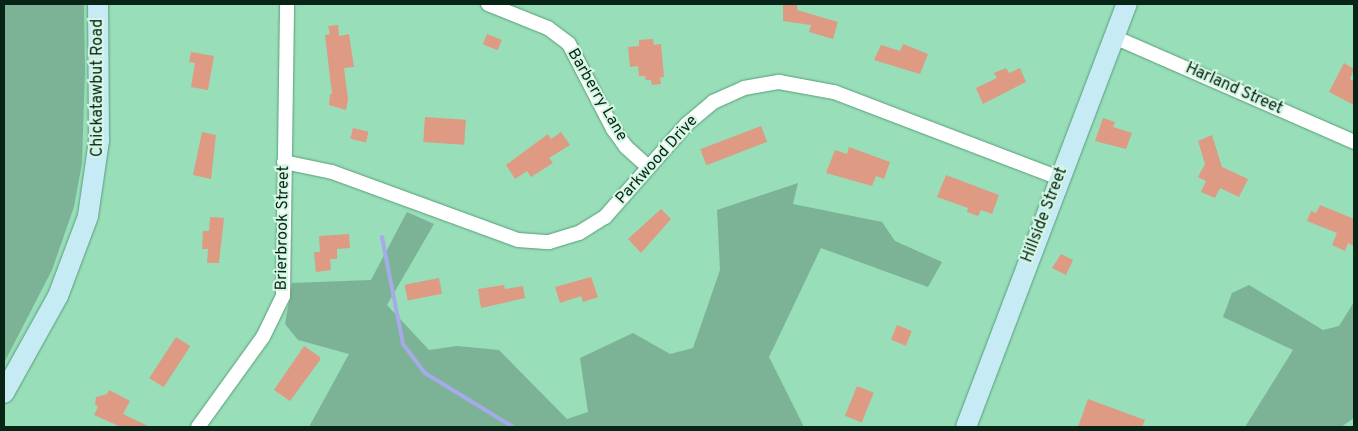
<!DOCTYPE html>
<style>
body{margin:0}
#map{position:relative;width:1358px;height:431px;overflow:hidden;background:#98deb9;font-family:Overpass,sans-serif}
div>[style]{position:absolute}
.green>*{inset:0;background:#7cb295}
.stream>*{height:4px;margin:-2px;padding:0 2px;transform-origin:2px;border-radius:2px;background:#a5aae8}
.building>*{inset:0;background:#de9a82;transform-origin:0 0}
.roads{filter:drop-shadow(0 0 1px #589d7a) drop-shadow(0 0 1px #589d7a)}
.street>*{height:14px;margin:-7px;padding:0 7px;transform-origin:7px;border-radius:7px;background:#fff}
.secondary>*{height:20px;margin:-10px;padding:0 10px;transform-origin:10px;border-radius:10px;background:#c7ebf5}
span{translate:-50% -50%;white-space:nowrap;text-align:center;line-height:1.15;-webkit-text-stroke:4px #d5f7e3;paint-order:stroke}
.street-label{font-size:16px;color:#072417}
.frame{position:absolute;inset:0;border:5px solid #072417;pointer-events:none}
</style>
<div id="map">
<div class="green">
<div style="clip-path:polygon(4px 4px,84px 4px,85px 71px,82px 163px,74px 207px,52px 270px,4px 363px)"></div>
<div style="clip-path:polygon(798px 183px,793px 204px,882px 222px,895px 241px,942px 262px,928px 287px,821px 248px,769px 357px,804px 427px,309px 427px,349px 354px,298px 340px,285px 324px,292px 283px,371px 280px,407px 212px,434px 224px,387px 305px,429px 350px,457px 346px,499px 350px,567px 419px,588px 412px,580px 358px,633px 333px,670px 354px,693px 348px,720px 270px,717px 210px)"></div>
<div style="clip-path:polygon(1249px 285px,1323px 330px,1339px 326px,1354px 302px,1354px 418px,1341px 427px,1245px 427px,1293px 350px,1223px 317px,1232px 293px)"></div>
</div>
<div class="stream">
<div style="left:382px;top:237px;width:109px;rotate:78.9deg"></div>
<div style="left:403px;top:344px;width:36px;rotate:53deg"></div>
<div style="left:425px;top:373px;width:103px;rotate:31.5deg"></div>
</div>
<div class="building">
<div style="clip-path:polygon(783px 4px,797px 4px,797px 10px,838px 22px,833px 39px,809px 32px,811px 25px,783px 21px)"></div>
<div style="clip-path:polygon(338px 25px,339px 36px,349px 34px,354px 67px,344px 68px,348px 99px,346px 110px,329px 105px,330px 94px,332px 94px,325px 35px,330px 34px,328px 26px)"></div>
<div style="left:487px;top:34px;width:16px;height:11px;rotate:22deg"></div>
<div style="clip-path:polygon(653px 39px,654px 45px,661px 44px,664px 77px,660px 78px,661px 84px,652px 85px,651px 80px,646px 80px,645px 76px,639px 76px,638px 66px,630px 67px,628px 47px,639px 46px,639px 40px)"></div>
<div style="clip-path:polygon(903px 44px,928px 54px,920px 74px,874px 60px,881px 45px,900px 51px)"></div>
<div style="clip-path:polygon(191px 52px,214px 56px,208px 90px,191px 87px,195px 63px,189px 62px)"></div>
<div style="clip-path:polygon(1344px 63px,1354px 69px,1350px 79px,1354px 81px,1354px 105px,1329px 92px)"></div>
<div style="clip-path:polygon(1006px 68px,1009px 73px,1020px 68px,1026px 82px,983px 104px,976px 88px,997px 78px,994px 73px)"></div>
<div style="left:425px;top:117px;width:41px;height:25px;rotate:4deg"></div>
<div style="clip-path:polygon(1103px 118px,1115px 122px,1113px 127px,1132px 133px,1126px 149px,1095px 141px)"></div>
<div style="left:761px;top:126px;width:17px;height:65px;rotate:69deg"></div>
<div style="left:353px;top:128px;width:16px;height:11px;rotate:14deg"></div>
<div style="clip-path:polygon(202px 132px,216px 135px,211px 179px,193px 175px)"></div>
<div style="clip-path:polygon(561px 132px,570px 145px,549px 158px,553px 163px,531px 177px,527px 171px,515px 179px,506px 165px,548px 134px,551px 139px)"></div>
<div style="clip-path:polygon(1212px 135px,1222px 167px,1248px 179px,1239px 197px,1220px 188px,1215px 198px,1201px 192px,1206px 181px,1198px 177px,1205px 164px,1198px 141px)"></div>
<div style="clip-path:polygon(849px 147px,890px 162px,884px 179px,876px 176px,872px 186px,826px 173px,835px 150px,847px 154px)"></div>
<div style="clip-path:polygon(946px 175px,999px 195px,992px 214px,981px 210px,978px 216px,967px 212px,968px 208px,937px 197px)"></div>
<div style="clip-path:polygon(1320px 205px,1354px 219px,1354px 246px,1348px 243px,1345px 251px,1332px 245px,1337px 233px,1307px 221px,1311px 211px,1316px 213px)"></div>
<div style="clip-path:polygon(661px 209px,671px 219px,641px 253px,628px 239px)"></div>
<div style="clip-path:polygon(210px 217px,224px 218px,219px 263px,207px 263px,208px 249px,202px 249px,203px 231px,209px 231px)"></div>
<div style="clip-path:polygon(349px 234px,350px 248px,337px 249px,337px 259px,330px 259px,331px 270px,316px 272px,314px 252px,320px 252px,319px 236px)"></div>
<div style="clip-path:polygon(1061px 254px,1073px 260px,1066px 275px,1052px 268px)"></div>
<div style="clip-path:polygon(591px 277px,598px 297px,583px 302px,581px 296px,560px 303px,555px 287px)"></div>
<div style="left:439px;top:278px;width:16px;height:35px;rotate:79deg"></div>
<div style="clip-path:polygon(504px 285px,505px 289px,523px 286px,525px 298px,481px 308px,478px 289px)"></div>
<div style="left:897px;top:325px;width:16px;height:16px;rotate:22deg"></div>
<div style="left:176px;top:337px;width:17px;height:49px;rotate:33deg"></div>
<div style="clip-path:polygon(304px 346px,320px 357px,320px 360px,290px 401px,274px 390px)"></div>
<div style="left:857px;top:386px;width:18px;height:32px;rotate:22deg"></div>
<div style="clip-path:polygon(109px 390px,130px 401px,123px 414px,150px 427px,121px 427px,94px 415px,98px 407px,95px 404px,96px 397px,107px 394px)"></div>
<div style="clip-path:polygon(1088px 399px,1145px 420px,1142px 427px,1078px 427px)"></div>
</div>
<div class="roads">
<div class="street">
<div style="left:488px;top:4px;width:65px;rotate:21.8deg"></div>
<div style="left:548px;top:28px;width:26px;rotate:37deg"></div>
<div style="left:569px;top:44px;width:96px;rotate:62.6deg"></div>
<div style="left:613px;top:129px;width:22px;rotate:54deg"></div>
<div style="left:626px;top:147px;width:30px;rotate:42deg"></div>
<div style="left:1114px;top:37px;width:262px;rotate:23.6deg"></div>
<div style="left:284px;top:162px;width:49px;rotate:11.8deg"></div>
<div style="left:332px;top:172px;width:198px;rotate:20.1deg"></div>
<div style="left:518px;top:240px;width:31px;rotate:4deg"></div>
<div style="left:549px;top:242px;width:31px;rotate:-17deg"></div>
<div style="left:579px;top:233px;width:31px;rotate:-32deg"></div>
<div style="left:605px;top:217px;width:124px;rotate:-48.6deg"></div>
<div style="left:687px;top:124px;width:34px;rotate:-40deg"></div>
<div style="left:713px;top:102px;width:34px;rotate:-24deg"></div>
<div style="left:744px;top:88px;width:36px;rotate:-10deg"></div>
<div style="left:779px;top:82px;width:56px;rotate:10.3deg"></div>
<div style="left:834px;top:92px;width:241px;rotate:20.9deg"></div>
<div style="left:198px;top:427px;width:111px;rotate:-54.2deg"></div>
<div style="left:263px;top:337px;width:46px;rotate:-64deg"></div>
<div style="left:283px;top:296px;width:292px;rotate:-89.2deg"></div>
</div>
<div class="secondary">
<div style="left:4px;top:393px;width:111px;rotate:-60.9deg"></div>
<div style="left:58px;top:296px;width:85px;rotate:-69.4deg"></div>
<div style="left:88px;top:216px;width:76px;rotate:-81.7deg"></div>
<div style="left:99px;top:141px;width:137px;rotate:-90.4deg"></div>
<div style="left:966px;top:427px;width:453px;rotate:-69.2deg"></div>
</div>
</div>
<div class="street-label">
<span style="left:98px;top:88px;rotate:-90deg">Chickatawbut Road</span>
<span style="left:1234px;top:89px;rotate:24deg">Harland Street</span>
<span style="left:597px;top:95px;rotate:60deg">Barberry Lane</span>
<span style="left:657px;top:160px;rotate:-48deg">Parkwood Drive</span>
<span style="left:1045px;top:215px;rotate:-69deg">Hillside Street</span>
<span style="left:283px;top:228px;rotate:-89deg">Brierbrook Street</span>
</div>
<div class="frame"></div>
</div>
